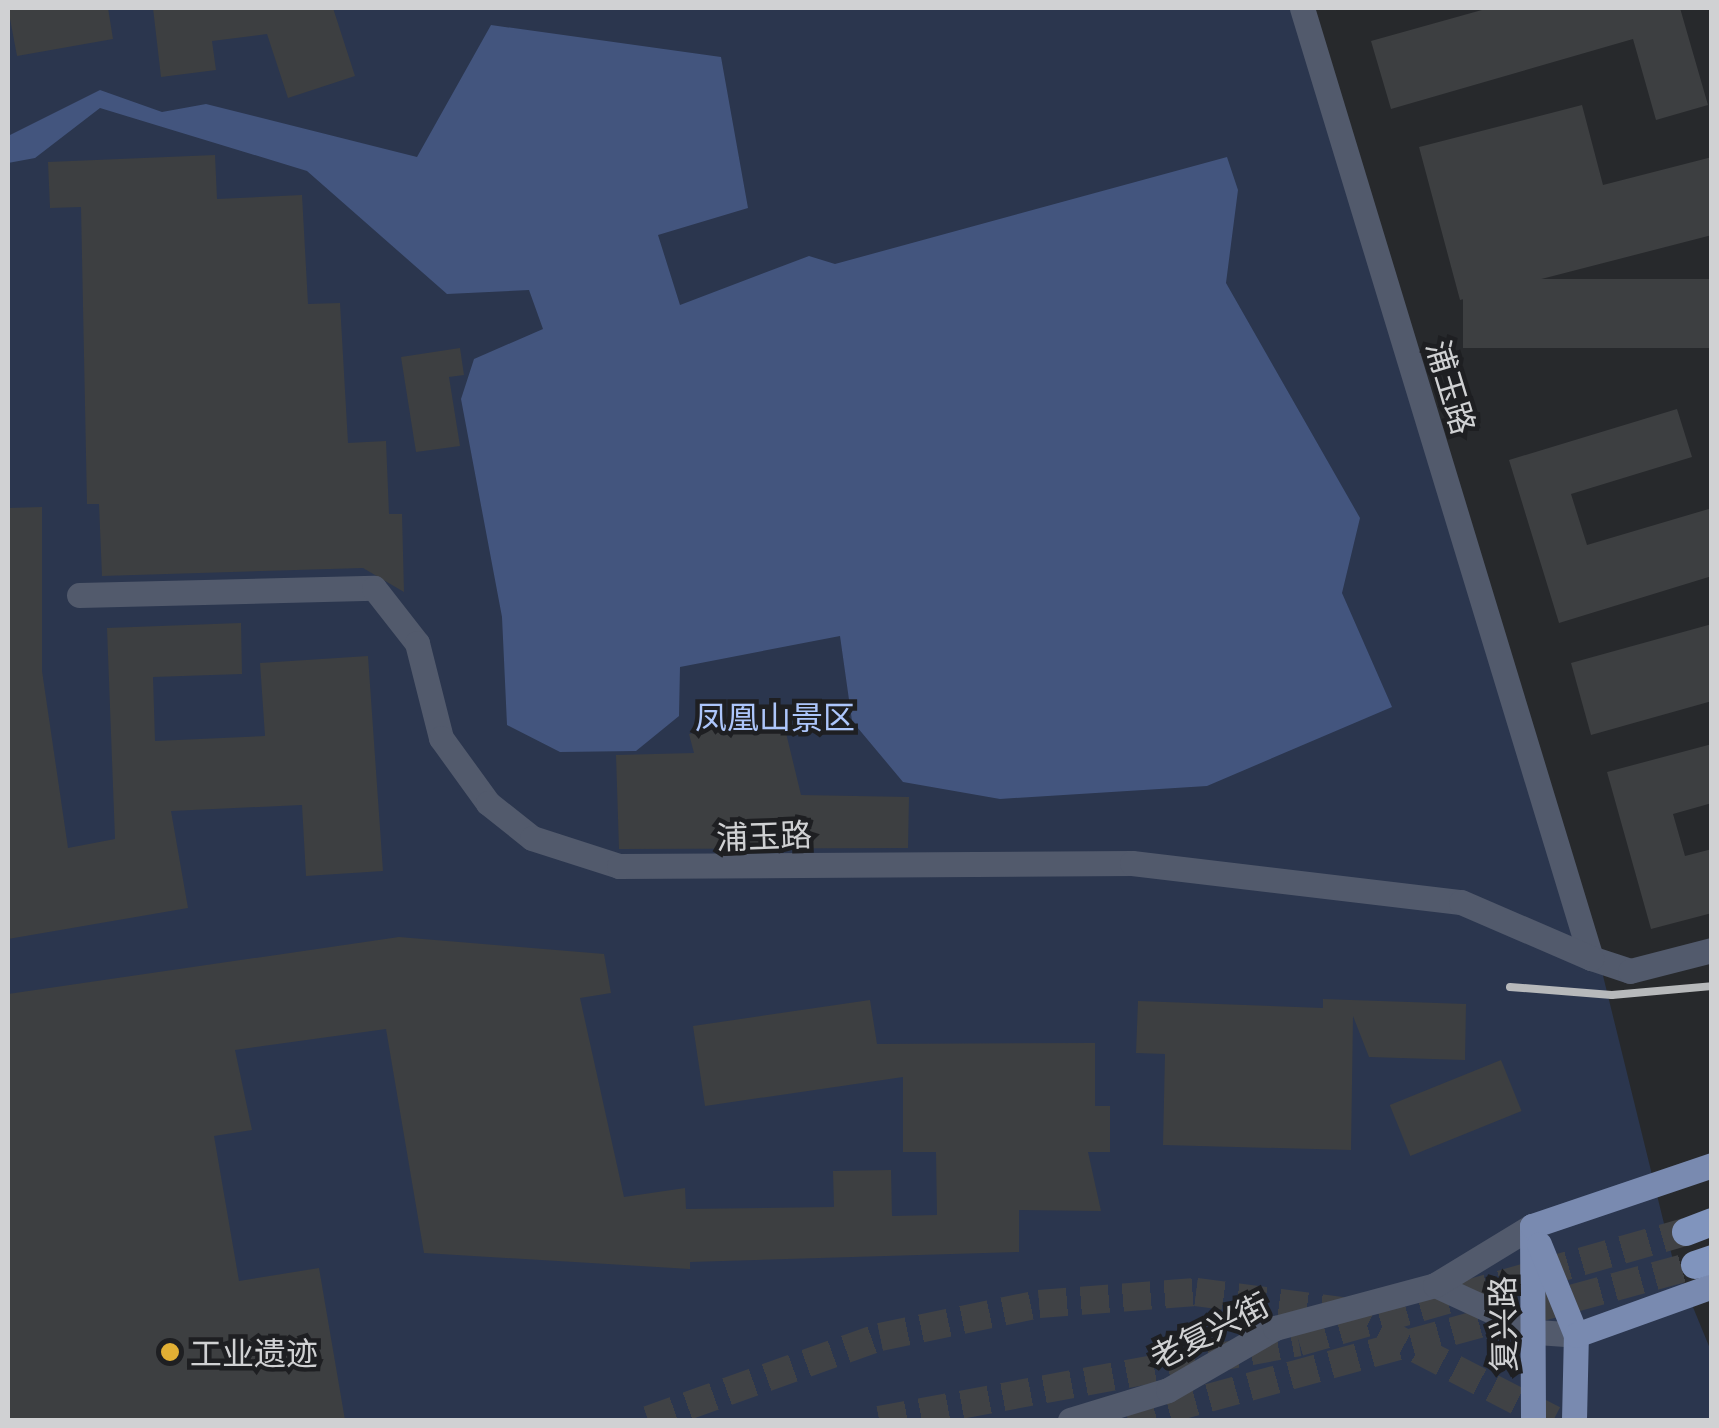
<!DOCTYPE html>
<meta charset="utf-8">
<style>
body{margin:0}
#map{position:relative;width:1719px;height:1428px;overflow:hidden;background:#27292c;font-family:"Exo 2","Noto Sans SC",sans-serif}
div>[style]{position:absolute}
.green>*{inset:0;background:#2b364e}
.water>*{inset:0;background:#43557e}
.building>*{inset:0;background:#3d3f41;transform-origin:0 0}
.trunk-tunnel>*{height:28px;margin-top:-14px;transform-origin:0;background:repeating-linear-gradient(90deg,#404245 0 28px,transparent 0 42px)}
.minor>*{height:25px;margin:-12.5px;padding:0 12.5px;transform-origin:12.5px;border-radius:12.5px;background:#525a6c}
.primary>*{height:25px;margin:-12.5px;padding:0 12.5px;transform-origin:12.5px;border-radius:12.5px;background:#798ab0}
.trunk>*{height:28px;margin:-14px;padding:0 14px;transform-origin:14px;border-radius:14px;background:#8094bd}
.rail>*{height:8px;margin:-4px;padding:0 4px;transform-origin:4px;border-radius:4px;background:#b7b9bb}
.dots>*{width:28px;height:28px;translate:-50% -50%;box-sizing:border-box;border:5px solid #1e1f22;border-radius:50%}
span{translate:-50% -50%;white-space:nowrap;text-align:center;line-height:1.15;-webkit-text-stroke:9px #1e1f22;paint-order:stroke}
.street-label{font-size:32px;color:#d0d1d3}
.park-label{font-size:32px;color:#adc6fb}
.poi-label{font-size:32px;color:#d0d1d3}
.left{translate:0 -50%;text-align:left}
.frame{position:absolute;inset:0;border:10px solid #d0d1d3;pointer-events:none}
</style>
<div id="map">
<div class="green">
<div style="clip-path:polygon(8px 8px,1302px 8px,1593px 935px,1672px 1256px,1711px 1351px,1711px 1420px,8px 1420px)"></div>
</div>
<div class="water">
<div style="clip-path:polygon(491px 25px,721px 57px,748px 208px,658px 235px,680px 305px,809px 256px,835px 264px,1227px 157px,1238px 190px,1226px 283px,1360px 518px,1342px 593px,1392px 707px,1207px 786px,1000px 799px,903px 782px,852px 721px,840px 636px,680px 667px,679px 716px,636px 751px,560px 752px,507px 725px,502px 617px,461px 399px,474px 359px,543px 329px,529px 290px,447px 294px,307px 171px,100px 108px,35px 158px,8px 163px,8px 136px,100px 90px,162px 112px,206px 104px,417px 157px)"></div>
</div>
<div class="building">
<div style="clip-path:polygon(8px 8px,108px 8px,113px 39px,17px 56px)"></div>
<div style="clip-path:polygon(153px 8px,333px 8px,355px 76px,288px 98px,267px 34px,212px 41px,216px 70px,161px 77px)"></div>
<div style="clip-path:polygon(1489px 8px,1680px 8px,1708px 105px,1656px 120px,1633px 39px,1391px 109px,1371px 41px)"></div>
<div style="clip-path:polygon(1582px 105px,1603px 185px,1712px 157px,1712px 235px,1460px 300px,1419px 147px)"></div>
<div style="clip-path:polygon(215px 155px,217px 199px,302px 195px,308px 304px,340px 303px,348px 443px,386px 441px,389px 514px,402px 514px,404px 592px,363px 568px,102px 576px,99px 504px,87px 504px,81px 207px,50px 208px,48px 162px)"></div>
<div style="left:1712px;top:279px;width:69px;height:249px;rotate:90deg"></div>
<div style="clip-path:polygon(460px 348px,464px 375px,449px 377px,460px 446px,416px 452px,401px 357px)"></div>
<div style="clip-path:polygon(1677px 409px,1692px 457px,1571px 494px,1587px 545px,1712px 508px,1712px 576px,1559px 623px,1509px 460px)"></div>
<div style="clip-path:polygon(42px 507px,42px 671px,68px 848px,115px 839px,107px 628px,241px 623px,242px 674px,153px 677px,155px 741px,265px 736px,260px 663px,368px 656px,383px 871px,306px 876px,302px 805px,171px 811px,188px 908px,8px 939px,8px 508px)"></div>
<div style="clip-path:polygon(1712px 624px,1712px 701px,1591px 735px,1571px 663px)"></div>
<div style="clip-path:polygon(781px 712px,801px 795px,909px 797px,908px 848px,619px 849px,616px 755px,694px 753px,689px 734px)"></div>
<div style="clip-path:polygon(1712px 744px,1712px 803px,1673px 814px,1685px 856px,1712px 849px,1712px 913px,1651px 929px,1607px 772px)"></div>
<div style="clip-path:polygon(399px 937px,604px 954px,611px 993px,580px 998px,624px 1197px,685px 1188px,686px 1209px,834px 1207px,833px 1171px,891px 1170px,892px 1216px,937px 1215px,936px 1152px,903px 1152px,903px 1077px,705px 1106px,693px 1026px,870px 1000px,877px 1044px,1095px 1043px,1095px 1106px,1110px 1106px,1110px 1152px,1088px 1152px,1101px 1211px,1019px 1210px,1019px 1252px,690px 1262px,690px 1269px,424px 1253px,386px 1029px,235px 1050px,252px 1130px,214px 1136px,239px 1281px,319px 1268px,345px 1420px,8px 1420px,8px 994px)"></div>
<div style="clip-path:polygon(1323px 999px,1466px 1004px,1465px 1060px,1369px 1057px,1353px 1016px,1351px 1150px,1163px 1145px,1165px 1054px,1136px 1053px,1138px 1001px,1323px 1008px)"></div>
<div style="left:1501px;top:1060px;width:55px;height:120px;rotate:68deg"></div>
</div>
<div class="trunk-tunnel">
<div style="left:648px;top:1420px;width:246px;rotate:-19.7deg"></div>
<div style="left:880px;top:1337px;width:162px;rotate:-11.7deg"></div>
<div style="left:1039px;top:1304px;width:157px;rotate:-4.4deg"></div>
<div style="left:1196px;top:1292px;width:148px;rotate:7.4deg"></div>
<div style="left:1343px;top:1311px;width:237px;rotate:27.3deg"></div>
<div style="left:879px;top:1420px;width:427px;rotate:-10.5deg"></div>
<div style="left:1299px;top:1342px;width:402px;rotate:-15.9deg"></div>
<div style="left:1128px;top:1420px;width:588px;rotate:-15.29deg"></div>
</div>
<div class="minor">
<div style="left:1302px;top:8px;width:993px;rotate:73.08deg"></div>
<div style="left:1591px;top:958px;width:41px;rotate:18.4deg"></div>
<div style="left:1630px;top:971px;width:85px;rotate:-14.4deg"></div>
<div style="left:79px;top:595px;width:295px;rotate:-1.4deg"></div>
<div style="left:374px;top:588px;width:70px;rotate:52deg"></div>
<div style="left:417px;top:643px;width:98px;rotate:75.8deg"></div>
<div style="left:441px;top:738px;width:80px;rotate:54.1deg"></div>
<div style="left:488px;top:803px;width:56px;rotate:38.5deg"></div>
<div style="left:532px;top:838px;width:91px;rotate:17.8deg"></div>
<div style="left:619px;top:866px;width:513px;rotate:-0.34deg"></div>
<div style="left:1132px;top:863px;width:331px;rotate:6.8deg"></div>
<div style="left:1461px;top:902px;width:142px;rotate:23.3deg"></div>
<div style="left:1435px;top:1285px;width:112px;rotate:24.7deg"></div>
<div style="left:1537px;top:1332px;width:39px;rotate:4deg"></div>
<div style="left:1070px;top:1420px;width:102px;rotate:-17deg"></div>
<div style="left:1168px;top:1390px;width:124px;rotate:-30.1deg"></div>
<div style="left:1275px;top:1328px;width:166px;rotate:-15deg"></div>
<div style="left:1435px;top:1285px;width:114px;rotate:-31.3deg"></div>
</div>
<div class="primary">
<div style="left:1532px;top:1226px;width:194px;rotate:89.7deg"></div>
<div style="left:1532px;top:1226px;width:190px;rotate:-18.7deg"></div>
<div style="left:1539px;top:1244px;width:98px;rotate:67.9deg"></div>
<div style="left:1574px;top:1420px;width:85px;rotate:-88.7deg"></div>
<div style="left:1576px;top:1335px;width:145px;rotate:-19.8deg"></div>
</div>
<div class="trunk">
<div style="left:1686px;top:1232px;width:28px;rotate:-21deg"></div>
<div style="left:1695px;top:1265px;width:18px;rotate:-19deg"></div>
</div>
<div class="rail">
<div style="left:1510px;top:987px;width:102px;rotate:4.5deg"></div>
<div style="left:1612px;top:995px;width:100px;rotate:-5.1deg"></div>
</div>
<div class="dots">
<div style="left:170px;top:1352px;background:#e1af34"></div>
</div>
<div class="street-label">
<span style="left:1452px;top:387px;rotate:73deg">浦玉路</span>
<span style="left:764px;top:835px;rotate:-2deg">浦玉路</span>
<span style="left:1502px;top:1324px;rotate:-91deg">复兴路</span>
<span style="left:1209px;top:1330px;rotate:-27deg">老复兴街</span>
</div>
<div class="park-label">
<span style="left:775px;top:716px">凤凰山景区</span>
</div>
<div class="poi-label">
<span class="left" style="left:190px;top:1352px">工业遗迹</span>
</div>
<div class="frame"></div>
</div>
